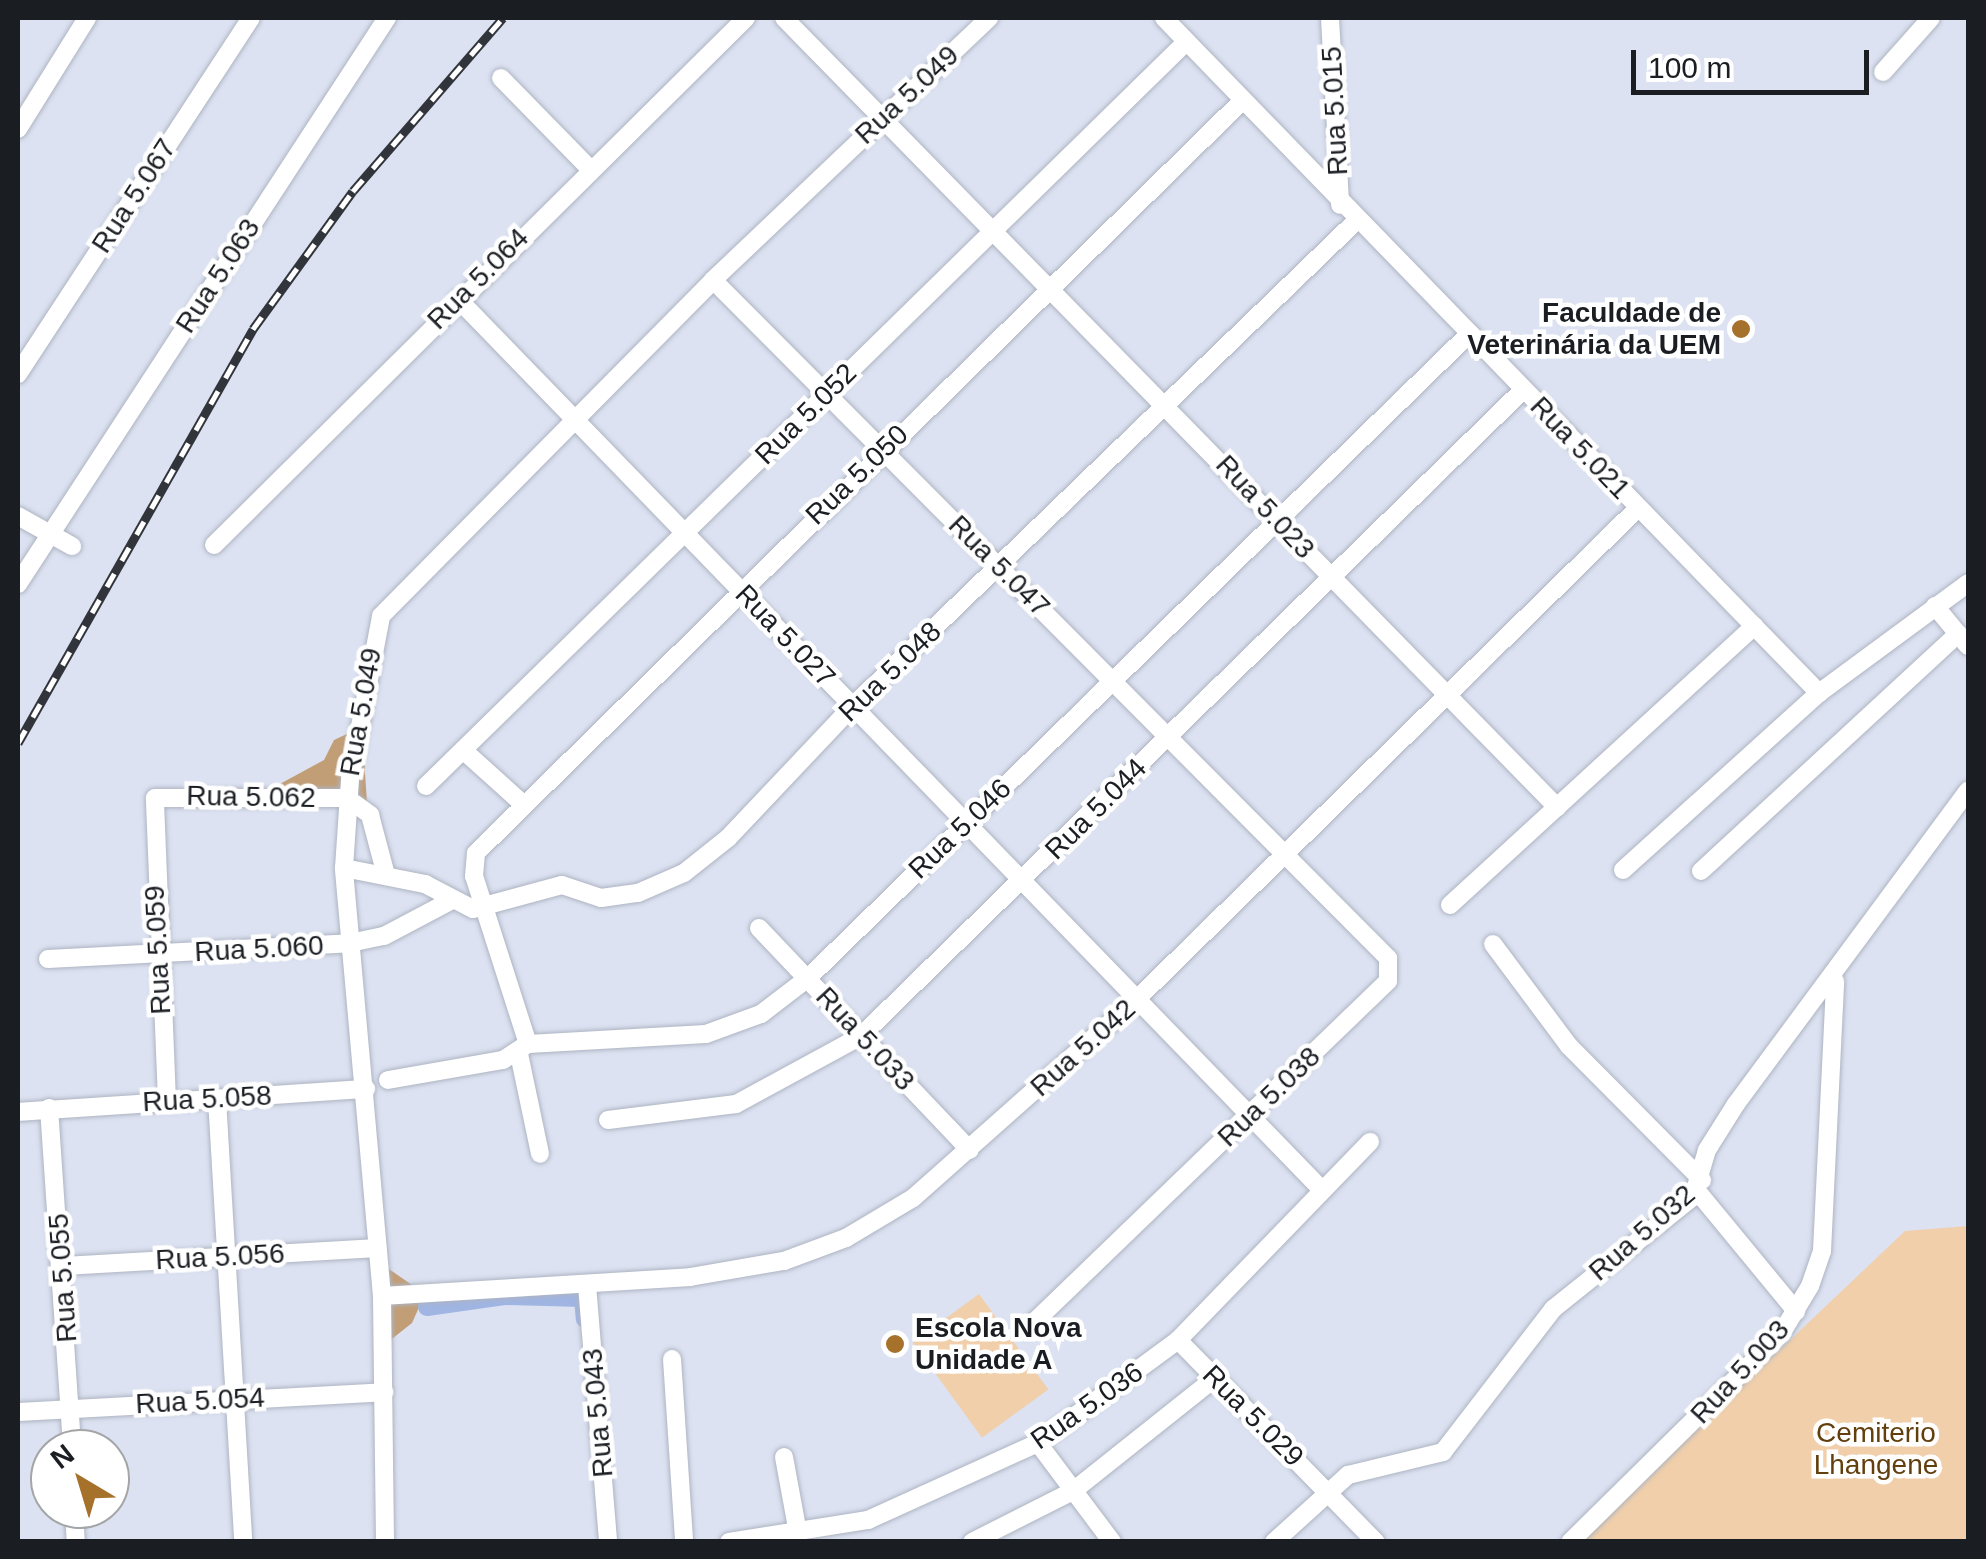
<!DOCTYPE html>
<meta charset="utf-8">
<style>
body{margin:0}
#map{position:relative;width:1986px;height:1559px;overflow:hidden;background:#dce2f1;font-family:Arial,sans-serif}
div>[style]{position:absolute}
.green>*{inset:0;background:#f0cfaa;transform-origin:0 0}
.forest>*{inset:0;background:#c29e76}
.canal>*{height:18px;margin:-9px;padding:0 9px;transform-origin:9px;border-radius:9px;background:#a0b5e2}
.roads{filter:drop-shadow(0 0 2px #aeb4c2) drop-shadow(0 0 2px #aeb4c2)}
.street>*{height:18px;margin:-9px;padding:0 9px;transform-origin:9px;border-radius:9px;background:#fff}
.rail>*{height:9px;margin-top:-4.5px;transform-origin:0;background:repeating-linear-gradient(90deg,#fff 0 15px,#31343a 0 30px);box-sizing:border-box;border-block:2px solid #31343a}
.dots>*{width:28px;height:28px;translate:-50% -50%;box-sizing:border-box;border:5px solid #fff;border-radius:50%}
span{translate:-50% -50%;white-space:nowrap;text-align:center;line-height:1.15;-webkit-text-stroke:9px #fff;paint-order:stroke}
.street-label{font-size:28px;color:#1a1d22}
.poi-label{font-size:28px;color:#1a1d22;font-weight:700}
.right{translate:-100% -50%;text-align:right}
.left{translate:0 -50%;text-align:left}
.park-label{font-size:28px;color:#623f0c}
.frame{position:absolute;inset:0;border:20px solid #1a1d22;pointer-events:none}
.north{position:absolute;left:30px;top:1429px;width:100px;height:100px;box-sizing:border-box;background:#fff;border:2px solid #a3a5a7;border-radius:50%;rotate:322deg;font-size:28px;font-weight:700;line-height:40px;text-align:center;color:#1a1d22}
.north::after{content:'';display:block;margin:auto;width:35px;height:45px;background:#a6712b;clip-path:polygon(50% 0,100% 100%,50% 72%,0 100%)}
.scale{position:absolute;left:1631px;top:50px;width:238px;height:45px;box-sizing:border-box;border:5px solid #1a1d22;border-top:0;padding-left:12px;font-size:30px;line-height:35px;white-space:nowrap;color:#1a1d22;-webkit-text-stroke:8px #fff;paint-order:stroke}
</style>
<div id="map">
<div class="green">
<div style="clip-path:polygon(1968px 1226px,1968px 1541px,1577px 1542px,1905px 1231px)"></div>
<div style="left:979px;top:1294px;width:118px;height:82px;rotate:54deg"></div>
</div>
<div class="forest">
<div style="clip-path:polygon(362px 727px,367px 803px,275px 807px,278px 785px,324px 760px,334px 740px)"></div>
<div style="clip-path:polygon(386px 1267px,425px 1294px,412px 1323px,388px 1342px)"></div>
</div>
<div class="canal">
<div style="left:427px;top:1307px;width:78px;rotate:-8.1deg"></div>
<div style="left:504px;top:1296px;width:79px;rotate:1.5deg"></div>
<div style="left:583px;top:1298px;width:21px;rotate:85deg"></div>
</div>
<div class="roads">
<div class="street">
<div style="left:784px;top:18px;width:1105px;rotate:45.59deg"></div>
<div style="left:1164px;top:18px;width:941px;rotate:45.86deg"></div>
<div style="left:1819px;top:693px;width:185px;rotate:-36.4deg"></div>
<div style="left:1330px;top:18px;width:187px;rotate:86.9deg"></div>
<div style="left:1883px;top:72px;width:72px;rotate:-48.4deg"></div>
<div style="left:501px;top:78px;width:126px;rotate:45.6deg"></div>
<div style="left:18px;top:129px;width:131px;rotate:-58.1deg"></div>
<div style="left:713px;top:280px;width:957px;rotate:45.13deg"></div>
<div style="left:1388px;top:958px;width:23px;rotate:90deg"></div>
<div style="left:1388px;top:981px;width:501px;rotate:136.05deg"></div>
<div style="left:458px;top:299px;width:1238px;rotate:45.88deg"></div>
<div style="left:18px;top:374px;width:425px;rotate:-56.8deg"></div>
<div style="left:18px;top:516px;width:62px;rotate:29.1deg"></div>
<div style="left:214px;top:545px;width:749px;rotate:-44.73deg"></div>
<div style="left:18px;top:584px;width:676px;rotate:-56.9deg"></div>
<div style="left:1935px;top:606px;width:52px;rotate:50.5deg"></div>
<div style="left:463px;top:750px;width:81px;rotate:42deg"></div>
<div style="left:426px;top:786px;width:1062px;rotate:-44.39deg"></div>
<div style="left:344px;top:868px;width:83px;rotate:11.2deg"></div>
<div style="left:425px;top:884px;width:54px;rotate:27.5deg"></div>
<div style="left:473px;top:909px;width:92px;rotate:-15.1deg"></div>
<div style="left:562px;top:885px;width:41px;rotate:18.4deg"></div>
<div style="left:601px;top:898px;width:37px;rotate:-8deg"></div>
<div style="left:638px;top:893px;width:50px;rotate:-23.5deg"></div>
<div style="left:684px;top:873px;width:56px;rotate:-38.5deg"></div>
<div style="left:728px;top:838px;width:182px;rotate:-46.6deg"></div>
<div style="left:853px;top:706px;width:697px;rotate:-43.95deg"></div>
<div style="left:1623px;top:870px;width:264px;rotate:-42.1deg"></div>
<div style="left:1701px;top:871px;width:350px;rotate:-42.7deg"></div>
<div style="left:1450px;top:905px;width:413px;rotate:-42.5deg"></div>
<div style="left:759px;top:928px;width:306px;rotate:46.5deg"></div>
<div style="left:1493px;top:944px;width:127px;rotate:53.3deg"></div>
<div style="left:1569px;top:1046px;width:189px;rotate:45.2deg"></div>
<div style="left:48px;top:959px;width:302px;rotate:-3deg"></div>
<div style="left:350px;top:943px;width:35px;rotate:-12deg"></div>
<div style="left:384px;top:936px;width:75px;rotate:-27.9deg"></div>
<div style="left:528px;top:1044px;width:176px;rotate:-107.8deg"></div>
<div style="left:474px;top:876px;width:23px;rotate:-85deg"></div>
<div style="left:476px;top:853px;width:1073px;rotate:-44.47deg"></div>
<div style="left:528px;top:1044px;width:178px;rotate:-3.2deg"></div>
<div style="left:706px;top:1034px;width:59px;rotate:-20deg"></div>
<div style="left:761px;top:1014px;width:59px;rotate:-37.5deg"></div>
<div style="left:808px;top:978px;width:924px;rotate:-44.25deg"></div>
<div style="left:519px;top:1054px;width:102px;rotate:78.1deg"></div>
<div style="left:388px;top:1080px;width:117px;rotate:-9.9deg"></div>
<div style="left:503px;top:1060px;width:30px;rotate:-33deg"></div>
<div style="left:217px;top:1099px;width:444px;rotate:86.6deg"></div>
<div style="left:167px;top:1101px;width:303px;rotate:-92.3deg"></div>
<div style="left:155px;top:798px;width:192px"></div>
<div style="left:347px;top:798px;width:29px;rotate:36deg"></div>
<div style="left:370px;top:815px;width:62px;rotate:75.1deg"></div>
<div style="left:49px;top:1108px;width:342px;rotate:86.1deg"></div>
<div style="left:18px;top:1112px;width:349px;rotate:-3.8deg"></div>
<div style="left:608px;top:1120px;width:129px;rotate:-7.1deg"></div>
<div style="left:736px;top:1104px;width:142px;rotate:-28.5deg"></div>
<div style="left:861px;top:1036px;width:926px;rotate:-44.3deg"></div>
<div style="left:1697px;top:1191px;width:156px;rotate:50.5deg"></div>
<div style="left:64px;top:1266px;width:314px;rotate:-3.3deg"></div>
<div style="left:587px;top:1285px;width:258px;rotate:85.3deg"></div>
<div style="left:382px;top:1296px;width:309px;rotate:-3.5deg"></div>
<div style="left:690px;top:1277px;width:95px;rotate:-9.7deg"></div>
<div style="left:784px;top:1261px;width:66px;rotate:-20.4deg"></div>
<div style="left:846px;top:1238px;width:78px;rotate:-30.8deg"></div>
<div style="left:913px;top:1198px;width:302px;rotate:-41.6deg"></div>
<div style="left:1139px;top:997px;width:699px;rotate:-44.42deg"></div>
<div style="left:1178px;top:1340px;width:283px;rotate:45.6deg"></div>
<div style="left:672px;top:1359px;width:183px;rotate:86.2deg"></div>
<div style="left:18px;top:1412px;width:367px;rotate:-3.1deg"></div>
<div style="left:1038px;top:1443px;width:124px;rotate:53.2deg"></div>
<div style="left:784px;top:1457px;width:77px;rotate:79.6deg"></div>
<div style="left:74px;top:1509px;width:33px;rotate:87deg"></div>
<div style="left:385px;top:1542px;width:246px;rotate:-90.7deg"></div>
<div style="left:382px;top:1296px;width:430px;rotate:-95.1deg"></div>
<div style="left:344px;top:868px;width:89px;rotate:-86.1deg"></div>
<div style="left:350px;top:779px;width:166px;rotate:-79.2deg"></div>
<div style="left:381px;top:616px;width:472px;rotate:-45.3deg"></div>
<div style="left:713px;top:280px;width:381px;rotate:-43.5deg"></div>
<div style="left:729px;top:1542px;width:141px;rotate:-9deg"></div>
<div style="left:868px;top:1520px;width:187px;rotate:-24.4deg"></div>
<div style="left:1038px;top:1443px;width:174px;rotate:-36.3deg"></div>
<div style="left:1178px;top:1340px;width:276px;rotate:-45.9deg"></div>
<div style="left:972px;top:1542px;width:113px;rotate:-26.8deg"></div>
<div style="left:1073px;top:1491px;width:181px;rotate:-38.5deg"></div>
<div style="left:1274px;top:1542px;width:100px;rotate:-42.2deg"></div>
<div style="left:1348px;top:1475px;width:98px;rotate:-13.6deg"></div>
<div style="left:1443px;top:1452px;width:180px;rotate:-52.4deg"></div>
<div style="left:1553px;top:1309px;width:179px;rotate:-38.7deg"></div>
<div style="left:1693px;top:1197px;width:49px;rotate:-73.4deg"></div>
<div style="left:1707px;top:1150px;width:54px;rotate:-57.8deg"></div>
<div style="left:1736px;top:1104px;width:390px;rotate:-53.5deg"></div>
<div style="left:1570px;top:1542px;width:296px;rotate:-44.6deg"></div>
<div style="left:1781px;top:1334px;width:56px;rotate:-58.9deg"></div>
<div style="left:1810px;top:1286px;width:37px;rotate:-71deg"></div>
<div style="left:1822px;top:1251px;width:270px;rotate:-87.2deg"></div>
</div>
</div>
<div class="rail">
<div style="left:18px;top:743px;width:476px;rotate:-60.4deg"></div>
<div style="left:253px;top:329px;width:170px;rotate:-54.1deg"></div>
<div style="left:353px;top:191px;width:229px;rotate:-49.1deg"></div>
</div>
<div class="dots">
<div style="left:1741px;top:329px;background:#a6712b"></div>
<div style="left:895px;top:1344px;background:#a6712b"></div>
</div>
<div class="street-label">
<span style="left:907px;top:95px;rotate:-43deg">Rua 5.049</span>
<span style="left:1335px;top:111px;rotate:-93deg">Rua 5.015</span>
<span style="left:134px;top:196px;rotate:-57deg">Rua 5.067</span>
<span style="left:218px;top:276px;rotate:-57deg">Rua 5.063</span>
<span style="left:478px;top:279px;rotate:-45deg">Rua 5.064</span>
<span style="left:806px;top:414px;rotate:-45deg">Rua 5.052</span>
<span style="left:1580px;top:448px;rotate:46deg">Rua 5.021</span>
<span style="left:857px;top:475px;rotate:-44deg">Rua 5.050</span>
<span style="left:1265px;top:507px;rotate:47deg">Rua 5.023</span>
<span style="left:999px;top:566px;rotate:45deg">Rua 5.047</span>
<span style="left:785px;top:636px;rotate:46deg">Rua 5.027</span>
<span style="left:890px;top:672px;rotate:-44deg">Rua 5.048</span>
<span style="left:361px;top:712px;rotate:-80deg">Rua 5.049</span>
<span style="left:251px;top:797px;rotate:1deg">Rua 5.062</span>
<span style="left:1096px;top:809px;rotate:-45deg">Rua 5.044</span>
<span style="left:960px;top:829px;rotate:-44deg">Rua 5.046</span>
<span style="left:259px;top:949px;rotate:-3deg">Rua 5.060</span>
<span style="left:158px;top:950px;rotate:-93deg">Rua 5.059</span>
<span style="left:865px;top:1039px;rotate:47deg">Rua 5.033</span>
<span style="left:1083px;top:1048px;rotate:-42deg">Rua 5.042</span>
<span style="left:1269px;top:1097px;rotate:-44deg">Rua 5.038</span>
<span style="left:207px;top:1099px;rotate:-3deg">Rua 5.058</span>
<span style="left:1642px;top:1233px;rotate:-41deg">Rua 5.032</span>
<span style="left:220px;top:1257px;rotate:-3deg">Rua 5.056</span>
<span style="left:63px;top:1278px;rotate:-94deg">Rua 5.055</span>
<span style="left:1740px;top:1372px;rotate:-47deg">Rua 5.003</span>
<span style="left:200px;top:1401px;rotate:-3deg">Rua 5.054</span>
<span style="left:1087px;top:1406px;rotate:-35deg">Rua 5.036</span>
<span style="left:598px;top:1413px;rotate:-95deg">Rua 5.043</span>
<span style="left:1253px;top:1416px;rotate:45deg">Rua 5.029</span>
</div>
<div class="poi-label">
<span class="right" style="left:1721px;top:329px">Faculdade de<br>Veterinária da UEM</span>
<span class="left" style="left:915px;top:1344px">Escola Nova<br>Unidade A</span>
</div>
<div class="park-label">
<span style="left:1876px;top:1449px">Cemiterio<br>Lhangene</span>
</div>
<div class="frame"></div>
<div class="north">N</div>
<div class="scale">100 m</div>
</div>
